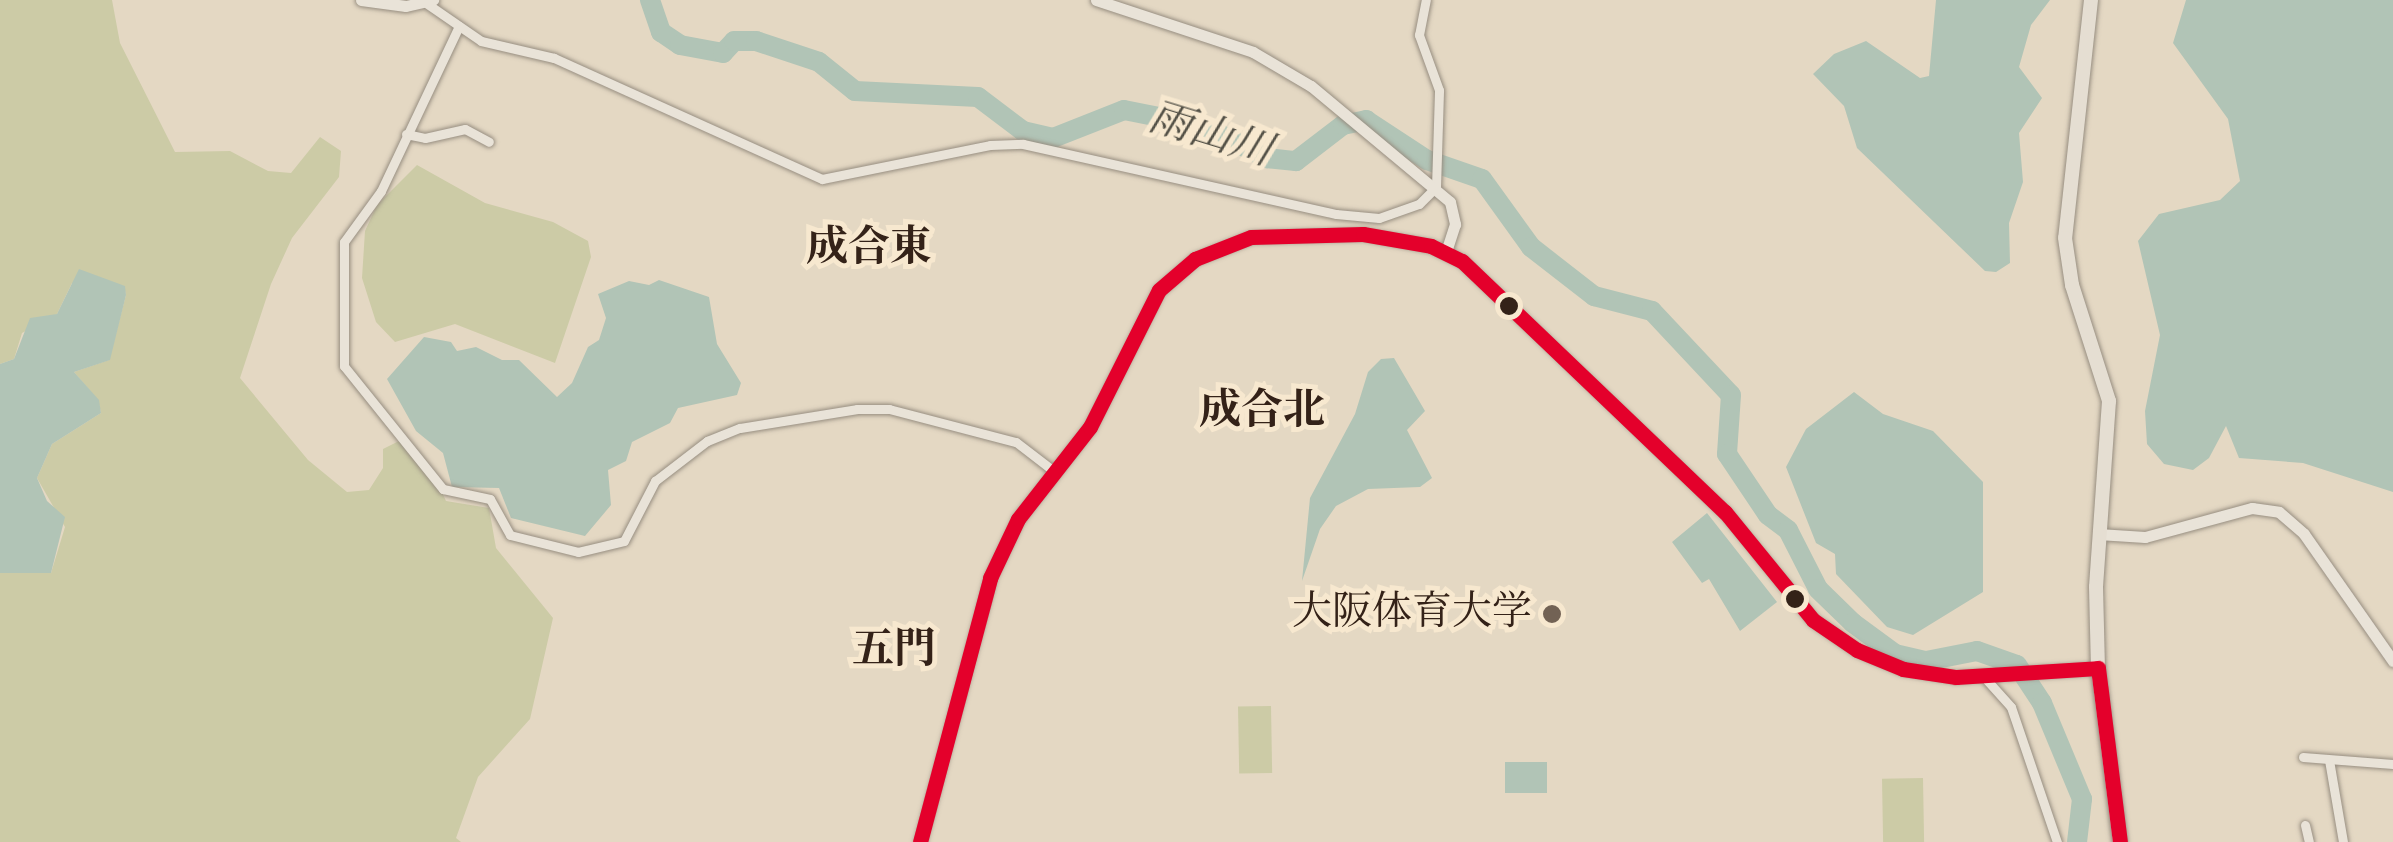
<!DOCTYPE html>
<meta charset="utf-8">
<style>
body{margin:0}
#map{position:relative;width:2393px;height:842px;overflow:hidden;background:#e4d8c3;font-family:"IM FELL English","Noto Serif JP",serif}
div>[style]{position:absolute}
.green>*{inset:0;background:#cccba6;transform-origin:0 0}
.water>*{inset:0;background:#b1c4b6;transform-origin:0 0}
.river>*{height:20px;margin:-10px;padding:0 10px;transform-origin:10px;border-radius:10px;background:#b1c4b6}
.roads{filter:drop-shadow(0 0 2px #978e81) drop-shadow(0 0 2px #978e81)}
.minor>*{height:9px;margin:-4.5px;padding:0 4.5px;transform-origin:4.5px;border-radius:4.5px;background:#e9e3d8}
.tertiary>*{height:11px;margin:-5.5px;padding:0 5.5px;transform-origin:5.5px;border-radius:5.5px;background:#e9e3d8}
.primary>*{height:14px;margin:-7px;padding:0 7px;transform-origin:7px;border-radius:7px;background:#e5ded2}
.bus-1>*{height:15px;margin:-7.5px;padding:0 7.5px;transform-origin:7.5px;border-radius:7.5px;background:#e4002b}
.dots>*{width:28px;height:28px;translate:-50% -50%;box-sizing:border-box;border:5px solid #f7e8cf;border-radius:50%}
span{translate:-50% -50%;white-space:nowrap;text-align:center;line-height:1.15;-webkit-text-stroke:10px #f7e8cf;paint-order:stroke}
.poi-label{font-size:40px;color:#342218}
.right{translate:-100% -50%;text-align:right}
.water-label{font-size:42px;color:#535046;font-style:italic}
.neighbourhood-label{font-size:42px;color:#342218;font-weight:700}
</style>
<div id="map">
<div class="green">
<div style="clip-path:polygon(0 0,112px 0,120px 43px,175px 152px,230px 151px,268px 171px,291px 173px,320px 137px,341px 151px,339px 177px,292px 238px,271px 284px,240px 378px,308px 460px,347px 492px,369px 490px,383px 468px,383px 449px,401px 440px,433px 473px,446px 501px,489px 508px,496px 548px,553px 618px,530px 719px,478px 777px,456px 838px,461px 842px,0 842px,0 573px,51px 573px,65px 527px,37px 478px,52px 444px,101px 413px,98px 400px,74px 372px,109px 360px,126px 295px,124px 286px,110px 283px,72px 283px,57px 314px,22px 333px,14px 359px,0 364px)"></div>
<div style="clip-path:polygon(417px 165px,485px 203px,553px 222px,588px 241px,591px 257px,555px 363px,455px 324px,395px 342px,376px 322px,362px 278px,365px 231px,377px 205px)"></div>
<div style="left:1271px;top:706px;width:67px;height:33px;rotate:89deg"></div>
<div style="left:1923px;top:778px;width:64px;height:41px;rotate:89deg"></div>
</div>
<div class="water">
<div style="clip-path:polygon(1936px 0,2050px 0,2031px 25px,2019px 67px,2042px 98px,2019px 133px,2023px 182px,2009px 223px,2010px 263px,1996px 272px,1985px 271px,1857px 148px,1844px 106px,1813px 74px,1834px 54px,1866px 41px,1920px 78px,1929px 76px)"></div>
<div style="clip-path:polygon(2186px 0,2393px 0,2393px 492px,2303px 463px,2239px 458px,2226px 426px,2209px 458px,2193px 470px,2164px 464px,2147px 444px,2145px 411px,2160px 335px,2138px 241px,2159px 214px,2220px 200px,2240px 181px,2228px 119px,2173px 43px)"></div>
<div style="clip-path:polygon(79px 269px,125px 286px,126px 295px,110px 360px,74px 372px,99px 400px,101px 413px,52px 444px,37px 478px,47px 501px,65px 517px,51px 573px,0 573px,0 364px,14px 359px,30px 318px,57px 314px)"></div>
<div style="clip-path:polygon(659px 280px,709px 297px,717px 344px,741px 383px,737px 395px,678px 408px,670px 423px,632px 442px,626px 461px,608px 470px,611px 505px,585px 536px,511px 518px,499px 488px,452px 487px,443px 453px,416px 431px,387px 379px,424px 337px,451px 342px,457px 351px,476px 347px,502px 360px,519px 360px,557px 397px,572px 383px,588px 347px,599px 340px,606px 318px,598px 294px,629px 281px,649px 285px)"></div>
<div style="clip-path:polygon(1394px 358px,1425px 411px,1407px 430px,1432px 478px,1420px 487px,1368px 489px,1336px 506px,1320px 529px,1302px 581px,1310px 498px,1355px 414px,1368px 372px,1381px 359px)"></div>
<div style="clip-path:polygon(1854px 392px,1883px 414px,1933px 431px,1983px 482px,1983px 592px,1913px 635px,1887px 627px,1836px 574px,1835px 554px,1816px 543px,1786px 467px,1806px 429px)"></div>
<div style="clip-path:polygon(1707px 513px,1777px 602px,1740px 631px,1709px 579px,1702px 583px,1672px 542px)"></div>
<div style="left:1547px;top:762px;width:31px;height:42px;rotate:90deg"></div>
</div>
<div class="river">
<div style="left:650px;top:0;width:34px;rotate:71deg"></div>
<div style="left:661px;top:32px;width:23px;rotate:34deg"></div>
<div style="left:680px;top:45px;width:44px;rotate:10.5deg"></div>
<div style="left:723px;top:53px;width:16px;rotate:-47deg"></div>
<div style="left:734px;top:41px;width:22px"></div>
<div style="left:756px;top:41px;width:66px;rotate:18.4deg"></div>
<div style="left:819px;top:62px;width:46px;rotate:38.9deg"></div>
<div style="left:855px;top:91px;width:123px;rotate:2.8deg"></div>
<div style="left:978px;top:97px;width:56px;rotate:37.1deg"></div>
<div style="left:1023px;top:131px;width:31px;rotate:13deg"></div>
<div style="left:1053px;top:138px;width:76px;rotate:-21.5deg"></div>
<div style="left:1124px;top:110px;width:82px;rotate:11.3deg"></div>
<div style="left:1204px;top:126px;width:70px;rotate:27.3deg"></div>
<div style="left:1266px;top:158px;width:30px;rotate:6deg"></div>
<div style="left:1296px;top:161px;width:59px;rotate:-37.5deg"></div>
<div style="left:1343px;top:125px;width:24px;rotate:-12deg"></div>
<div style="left:1366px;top:120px;width:73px;rotate:33.3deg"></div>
<div style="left:1427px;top:160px;width:58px;rotate:19.1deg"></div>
<div style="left:1482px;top:179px;width:84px;rotate:54.2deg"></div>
<div style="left:1531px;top:247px;width:80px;rotate:37.9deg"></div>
<div style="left:1594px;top:296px;width:60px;rotate:14.5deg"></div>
<div style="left:1652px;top:311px;width:115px;rotate:46.8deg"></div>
<div style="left:1731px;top:395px;width:59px;rotate:93.9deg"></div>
<div style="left:1727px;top:454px;width:73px;rotate:56.1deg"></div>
<div style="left:1768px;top:515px;width:25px;rotate:37deg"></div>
<div style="left:1788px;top:530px;width:66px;rotate:63deg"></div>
<div style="left:1818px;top:589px;width:49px;rotate:44.2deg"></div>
<div style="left:1853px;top:623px;width:52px;rotate:36.4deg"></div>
<div style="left:1895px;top:654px;width:32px;rotate:13deg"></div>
<div style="left:1926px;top:661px;width:52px;rotate:-11.1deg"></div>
<div style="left:1977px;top:651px;width:42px;rotate:19.3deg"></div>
<div style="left:2017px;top:665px;width:45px;rotate:56.7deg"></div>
<div style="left:2042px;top:703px;width:104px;rotate:67.4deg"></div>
<div style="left:2082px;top:799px;width:43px;rotate:96.6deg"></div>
</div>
<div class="roads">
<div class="minor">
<div style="left:426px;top:3px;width:67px;rotate:34.6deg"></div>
<div style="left:481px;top:41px;width:75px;rotate:13.1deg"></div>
<div style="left:554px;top:58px;width:294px;rotate:24.3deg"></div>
<div style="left:822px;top:179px;width:171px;rotate:-11.4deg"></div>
<div style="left:990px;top:145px;width:33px;rotate:-2deg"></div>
<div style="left:1023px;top:144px;width:321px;rotate:12.6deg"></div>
<div style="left:1336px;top:214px;width:43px;rotate:5.3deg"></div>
<div style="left:1379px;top:218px;width:42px;rotate:-19.3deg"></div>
<div style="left:1419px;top:204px;width:24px;rotate:-45deg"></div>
<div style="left:1436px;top:187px;width:97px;rotate:-88.2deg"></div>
<div style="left:1439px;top:90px;width:59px;rotate:-110deg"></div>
<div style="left:1419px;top:35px;width:36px;rotate:-79deg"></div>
<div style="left:459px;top:26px;width:183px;rotate:115.3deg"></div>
<div style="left:381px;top:191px;width:63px;rotate:126deg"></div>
<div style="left:344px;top:242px;width:124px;rotate:90deg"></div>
<div style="left:344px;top:366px;width:158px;rotate:51.2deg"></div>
<div style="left:443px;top:489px;width:48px;rotate:12deg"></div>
<div style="left:490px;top:499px;width:41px;rotate:60.9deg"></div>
<div style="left:510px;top:535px;width:70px;rotate:14deg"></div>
<div style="left:578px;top:552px;width:47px;rotate:-13.4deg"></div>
<div style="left:624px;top:541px;width:68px;rotate:-62.7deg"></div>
<div style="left:655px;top:481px;width:66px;rotate:-37.6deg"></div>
<div style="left:707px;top:441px;width:35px;rotate:-22deg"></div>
<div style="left:740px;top:428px;width:119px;rotate:-9.2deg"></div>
<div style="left:857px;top:409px;width:32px"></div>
<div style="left:889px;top:409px;width:131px;rotate:14.6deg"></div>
<div style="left:1016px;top:442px;width:49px;rotate:37.6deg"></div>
<div style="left:406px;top:134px;width:19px;rotate:12deg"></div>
<div style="left:425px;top:138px;width:41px;rotate:-12.7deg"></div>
<div style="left:465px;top:129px;width:27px;rotate:28deg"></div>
<div style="left:1985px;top:678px;width:39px;rotate:48deg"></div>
<div style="left:2011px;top:707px;width:143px;rotate:71.2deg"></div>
<div style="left:2303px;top:757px;width:90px;rotate:4.4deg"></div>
<div style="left:2329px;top:760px;width:83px;rotate:80.3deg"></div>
<div style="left:2305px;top:825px;width:17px;rotate:77deg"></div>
</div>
<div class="tertiary">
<div style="left:361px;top:0;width:45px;rotate:7.6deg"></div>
<div style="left:406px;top:6px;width:28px;rotate:-13deg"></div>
<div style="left:1096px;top:0;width:165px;rotate:18.3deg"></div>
<div style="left:1253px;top:52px;width:67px;rotate:30.4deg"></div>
<div style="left:1311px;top:86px;width:181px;rotate:39.8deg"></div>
<div style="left:1450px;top:202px;width:23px;rotate:77deg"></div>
<div style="left:1455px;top:224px;width:28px;rotate:108deg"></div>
<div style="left:2098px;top:534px;width:47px;rotate:3.7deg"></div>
<div style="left:2145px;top:537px;width:111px;rotate:-15.2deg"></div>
<div style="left:2252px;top:508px;width:27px;rotate:8deg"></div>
<div style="left:2279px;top:512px;width:33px;rotate:41deg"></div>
<div style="left:2304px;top:534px;width:155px;rotate:55deg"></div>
<div style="left:920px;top:842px;width:273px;rotate:-75.1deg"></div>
<div style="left:990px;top:578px;width:65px;rotate:-64.6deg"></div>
<div style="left:1018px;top:519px;width:117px;rotate:-52deg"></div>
<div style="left:1090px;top:427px;width:153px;rotate:-63.3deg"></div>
<div style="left:1159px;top:290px;width:48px;rotate:-40.7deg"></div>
<div style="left:1195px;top:259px;width:60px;rotate:-21.4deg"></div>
<div style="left:1251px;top:237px;width:112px;rotate:-1.5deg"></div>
<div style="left:1363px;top:234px;width:69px;rotate:10deg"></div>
<div style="left:1431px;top:246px;width:34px;rotate:26deg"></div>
<div style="left:1462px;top:261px;width:364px;rotate:43.7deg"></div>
<div style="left:1725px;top:512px;width:139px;rotate:50.8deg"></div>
<div style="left:1813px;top:620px;width:53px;rotate:34.3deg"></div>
<div style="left:1857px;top:650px;width:50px;rotate:22.4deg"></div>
<div style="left:1903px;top:669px;width:54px;rotate:8.6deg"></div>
<div style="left:1956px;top:677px;width:142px;rotate:-3.6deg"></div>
</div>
<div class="primary">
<div style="left:2091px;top:0;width:239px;rotate:96.2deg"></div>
<div style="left:2065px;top:238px;width:48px;rotate:81.5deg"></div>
<div style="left:2072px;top:285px;width:122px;rotate:72.3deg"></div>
<div style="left:2109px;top:401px;width:186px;rotate:94deg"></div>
<div style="left:2096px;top:587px;width:81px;rotate:88.6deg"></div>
<div style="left:2098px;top:668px;width:175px;rotate:82.8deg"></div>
</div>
</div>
<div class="bus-1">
<div style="left:2098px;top:668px;width:175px;rotate:82.8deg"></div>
<div style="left:920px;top:842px;width:273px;rotate:-75.1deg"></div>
<div style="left:990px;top:578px;width:65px;rotate:-64.6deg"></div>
<div style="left:1018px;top:519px;width:117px;rotate:-52deg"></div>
<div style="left:1090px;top:427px;width:153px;rotate:-63.3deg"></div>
<div style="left:1159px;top:290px;width:48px;rotate:-40.7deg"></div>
<div style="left:1195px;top:259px;width:60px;rotate:-21.4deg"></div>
<div style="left:1251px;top:237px;width:112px;rotate:-1.5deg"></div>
<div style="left:1363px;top:234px;width:69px;rotate:10deg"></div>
<div style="left:1431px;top:246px;width:34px;rotate:26deg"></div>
<div style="left:1462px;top:261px;width:364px;rotate:43.7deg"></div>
<div style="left:1725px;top:512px;width:139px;rotate:50.8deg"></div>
<div style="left:1813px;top:620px;width:53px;rotate:34.3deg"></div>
<div style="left:1857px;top:650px;width:50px;rotate:22.4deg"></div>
<div style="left:1903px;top:669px;width:54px;rotate:8.6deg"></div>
<div style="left:1956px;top:677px;width:142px;rotate:-3.6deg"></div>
</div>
<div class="dots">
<div style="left:1509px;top:306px;background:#342218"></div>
<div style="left:1795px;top:599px;background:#342218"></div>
<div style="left:1552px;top:614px;background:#726254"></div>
</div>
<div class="poi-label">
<span class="right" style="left:1532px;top:614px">大阪体育大学</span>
</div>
<div class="water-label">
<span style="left:1210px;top:136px;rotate:17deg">雨山川</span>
</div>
<div class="neighbourhood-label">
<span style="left:869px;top:249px">成合東</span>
<span style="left:1262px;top:412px">成合北</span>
<span style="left:894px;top:651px">五門</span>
</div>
</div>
